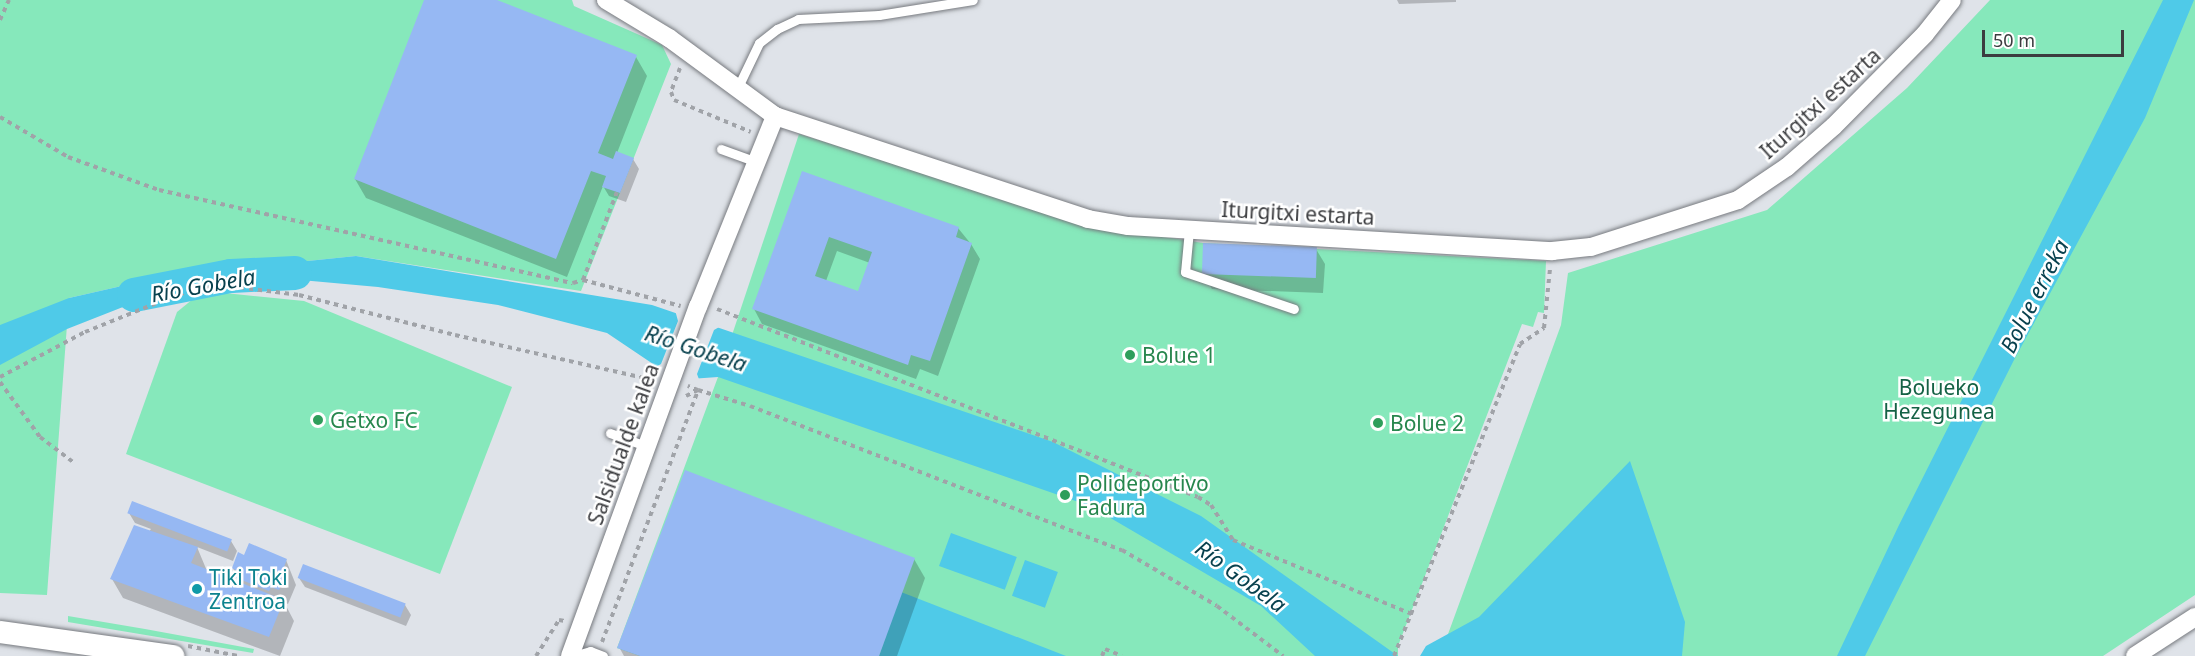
<!DOCTYPE html>
<meta charset="utf-8">
<style>
body{margin:0}
#map{position:relative;width:2195px;height:656px;overflow:hidden;background:#dfe3e9;font-family:"Noto Sans",sans-serif}
div>[style]{position:absolute}
.green>*{inset:0;background:#86e8bb}
.water>*{inset:0;background:#4fcae8;transform-origin:0 0}
.pier>*{inset:0;background:#dfe3e9}
.shadow>*{inset:0;background:#0003}
.river>*{height:34px;margin:-17px;padding:0 17px;transform-origin:17px;border-radius:17px;background:#4fcae8}
.building>*{inset:0;background:#96b8f3;transform-origin:0 0}
.path>*{height:4px;margin-top:-2px;transform-origin:0;background:repeating-linear-gradient(90deg,#a0a3a8 0 4.5px,transparent 0 9px)}
.roads{filter:drop-shadow(0 0 2px #777a7f) drop-shadow(0 0 2px #777a7f)}
.service>*{height:9px;margin:-4.5px;padding:0 4.5px;transform-origin:4.5px;border-radius:4.5px;background:#fff}
.minor>*{height:18px;margin:-9px;padding:0 9px;transform-origin:9px;border-radius:9px;background:#fff}
.tertiary>*{height:22px;margin:-11px;padding:0 11px;transform-origin:11px;border-radius:11px;background:#fff}
.dots>*{width:16px;height:16px;translate:-50% -50%;box-sizing:border-box;border:3px solid #fff;border-radius:50%}
span{translate:-50% -50%;white-space:nowrap;text-align:center;line-height:1.15;-webkit-text-stroke:5px #fff;paint-order:stroke}
.street-label{font-size:21px;color:#3b3c3f}
.leisure-label{font-size:21px;color:#27864d}
.left{translate:0 -50%;text-align:left}
.park-label{font-size:21px;color:#146245}
.culture-label{font-size:21px;color:#0d838f}
.water-label{font-size:22px;color:#08414e;font-style:italic}
.scale{position:absolute;left:1982px;top:30px;width:142px;height:27px;box-sizing:border-box;border:3px solid #3b3c3f;border-top:0;padding-left:8px;font-size:18px;line-height:21px;white-space:nowrap;color:#3b3c3f;-webkit-text-stroke:4px #fff;paint-order:stroke}
</style>
<div id="map">
<div class="green">
<div style="clip-path:polygon(0 0,572px 0,574px 6px,662px 45px,671px 64px,581px 291px,356px 256px,170px 275px,69px 298px,47px 595px,0 593px)"></div>
<div style="clip-path:polygon(1990px 0,2195px 0,2195px 595px,2103px 656px,1440px 656px,1561px 325px,1568px 273px,1767px 210px,1907px 88px)"></div>
<div style="clip-path:polygon(799px 134px,1090px 225px,1203px 243px,1546px 261px,1544px 313px,1538px 312px,1533px 327px,1522px 324px,1398px 646px,1398px 656px,640px 656px,617px 648px,718px 377px)"></div>
<div style="clip-path:polygon(215px 292px,304px 301px,512px 387px,440px 574px,126px 454px,177px 312px,193px 299px)"></div>
<div style="clip-path:polygon(68px 616px,145px 629px,254px 649px,253px 653px,68px 622px)"></div>
</div>
<div class="water">
<div style="clip-path:polygon(2163px 0,2194px 0,2145px 118px,2014px 360px,1865px 656px,1837px 656px,1899px 525px)"></div>
<div style="clip-path:polygon(356px 256px,652px 305px,1053px 442px,1201px 516px,1398px 656px,1315px 656px,1261px 606px,1090px 506px,718px 377px,690px 379px,659px 368px,607px 333px,498px 305px,378px 287px,212px 272px,67px 329px,0 365px,0 325px,69px 298px,170px 275px)"></div>
<div style="clip-path:polygon(1630px 461px,1685px 622px,1682px 656px,1420px 656px,1426px 646px,1479px 617px)"></div>
<div style="left:951px;top:533px;width:70px;height:35px;rotate:20deg"></div>
<div style="left:1025px;top:560px;width:35px;height:38px;rotate:20deg"></div>
<div style="clip-path:polygon(901px 592px,1066px 656px,879px 656px)"></div>
</div>
<div class="pier">
<div style="clip-path:polygon(675px 310px,721px 326px,714px 330px,697px 374px,700px 382px,689px 382px,654px 368px,661px 364px,678px 321px)"></div>
</div>
<div class="shadow">
<div style="clip-path:polygon(426px 0,493px 0,636px 57px,647px 76px,617px 153px,633px 159px,639px 169px,626px 202px,609px 196px,603px 186px,567px 277px,366px 198px,355px 179px)"></div>
<div style="clip-path:polygon(1397px 0,1456px 0,1456px 2px,1399px 4px)"></div>
<div style="clip-path:polygon(evenodd,803px 173px,958px 228px,971px 244px,980px 259px,938px 376px,920px 369px,916px 379px,762px 324px,754px 309px,803px 173px,837px 251px,870px 263px,859px 293px,826px 281px,837px 251px)"></div>
<div style="clip-path:polygon(1316px 249px,1325px 264px,1323px 293px,1212px 289px,1203px 274px)"></div>
<div style="clip-path:polygon(129px 513px,231px 541px,237px 551px,233px 561px,197px 547px,207px 571px,240px 584px,233px 568px,245px 557px,286px 560px,296px 585px,288px 604px,284px 602px,294px 621px,280px 656px,123px 598px,112px 579px,151px 529px,135px 523px)"></div>
<div style="clip-path:polygon(914px 559px,925px 578px,897px 656px,624px 656px,619px 647px)"></div>
<div style="clip-path:polygon(299px 578px,405px 605px,411px 615px,406px 626px,305px 587px)"></div>
</div>
<div class="river">
<div style="left:134px;top:295px;width:99px;rotate:-11.1deg"></div>
<div style="left:231px;top:276px;width:64px;rotate:-2.7deg"></div>
</div>
<div class="building">
<div style="clip-path:polygon(424px 0,497px 0,637px 55px,598px 153px,613px 159px,616px 151px,634px 158px,620px 193px,602px 187px,606px 176px,591px 171px,556px 259px,354px 179px)"></div>
<div style="clip-path:polygon(evenodd,802px 171px,959px 227px,956px 237px,972px 243px,930px 361px,911px 355px,908px 365px,752px 309px,802px 171px,829px 237px,872px 252px,858px 291px,815px 276px,829px 237px)"></div>
<div style="left:1203px;top:243px;width:114px;height:31px;rotate:2deg"></div>
<div style="clip-path:polygon(685px 470px,915px 558px,879px 656px,640px 656px,617px 648px)"></div>
<div style="left:132px;top:501px;width:107px;height:13px;rotate:21deg"></div>
<div style="clip-path:polygon(134px 525px,198px 547px,191px 563px,284px 600px,269px 637px,110px 579px)"></div>
<div style="clip-path:polygon(249px 543px,287px 559px,284px 567px,288px 569px,279px 590px,271px 587px,269px 591px,234px 577px,237px 571px,232px 568px,238px 552px,244px 555px)"></div>
<div style="left:303px;top:564px;width:110px;height:15px;rotate:21deg"></div>
</div>
<div class="path">
<div style="left:0;top:20px;width:22px;rotate:-66deg"></div>
<div style="left:680px;top:68px;width:26px;rotate:111deg"></div>
<div style="left:671px;top:92px;width:9px;rotate:69deg"></div>
<div style="left:674px;top:100px;width:83px;rotate:22.6deg"></div>
<div style="left:0;top:117px;width:79px;rotate:30.5deg"></div>
<div style="left:68px;top:157px;width:97px;rotate:19.9deg"></div>
<div style="left:159px;top:190px;width:424px;rotate:12.7deg"></div>
<div style="left:573px;top:283px;width:10px;rotate:-17deg"></div>
<div style="left:583px;top:280px;width:94px;rotate:-68.9deg"></div>
<div style="left:583px;top:280px;width:101px;rotate:14.9deg"></div>
<div style="left:717px;top:309px;width:516px;rotate:21.35deg"></div>
<div style="left:1198px;top:497px;width:15px;rotate:32deg"></div>
<div style="left:1211px;top:505px;width:41px;rotate:57.8deg"></div>
<div style="left:1233px;top:540px;width:194px;rotate:22.5deg"></div>
<div style="left:0;top:377px;width:96px;rotate:-27.9deg"></div>
<div style="left:85px;top:332px;width:101px;rotate:-22deg"></div>
<div style="left:179px;top:294px;width:44px;rotate:-11.8deg"></div>
<div style="left:222px;top:285px;width:78px;rotate:7.4deg"></div>
<div style="left:299px;top:295px;width:161px;rotate:14.4deg"></div>
<div style="left:455px;top:335px;width:195px;rotate:12.8deg"></div>
<div style="left:645px;top:378px;width:8px;rotate:-14deg"></div>
<div style="left:0;top:382px;width:68px;rotate:54deg"></div>
<div style="left:40px;top:437px;width:41px;rotate:37.1deg"></div>
<div style="left:686px;top:396px;width:13px;rotate:-27deg"></div>
<div style="left:698px;top:390px;width:54px;rotate:17.1deg"></div>
<div style="left:750px;top:406px;width:399px;rotate:21.2deg"></div>
<div style="left:1122px;top:550px;width:110px;rotate:30.5deg"></div>
<div style="left:1217px;top:606px;width:83px;rotate:37.1deg"></div>
<div style="left:602px;top:642px;width:270px;rotate:-69.1deg"></div>
<div style="left:698px;top:390px;width:11px;rotate:-158deg"></div>
<div style="left:188px;top:646px;width:51px;rotate:11.3deg"></div>
<div style="left:536px;top:656px;width:43px;rotate:-57.4deg"></div>
<div style="left:559px;top:620px;width:6px;rotate:9deg"></div>
<div style="left:1102px;top:656px;width:8px;rotate:-67deg"></div>
<div style="left:1105px;top:649px;width:18px;rotate:22deg"></div>
<div style="left:1394px;top:656px;width:336px;rotate:-68deg"></div>
<div style="left:1520px;top:344px;width:29px;rotate:-34deg"></div>
<div style="left:1544px;top:328px;width:59px;rotate:-84.2deg"></div>
</div>
<div class="roads">
<div class="service">
<div style="left:737px;top:89px;width:51px;rotate:-64.4deg"></div>
<div style="left:759px;top:43px;width:23px;rotate:-38deg"></div>
<div style="left:777px;top:29px;width:23px;rotate:-25deg"></div>
<div style="left:798px;top:19px;width:81px;rotate:-2.8deg"></div>
<div style="left:879px;top:15px;width:95px;rotate:-9.1deg"></div>
<div style="left:721px;top:149px;width:35px;rotate:20deg"></div>
<div style="left:1189px;top:230px;width:42px;rotate:95.4deg"></div>
<div style="left:1185px;top:272px;width:115px;rotate:18.7deg"></div>
<div style="left:610px;top:433px;width:38px;rotate:20deg"></div>
<div style="left:573px;top:656px;width:18px;rotate:-16deg"></div>
<div style="left:590px;top:651px;width:14px;rotate:21deg"></div>
</div>
<div class="minor">
<div style="left:606px;top:0;width:74px;rotate:31.1deg"></div>
<div style="left:669px;top:38px;width:132px;rotate:36.3deg"></div>
<div style="left:775px;top:116px;width:330px;rotate:18.2deg"></div>
<div style="left:1088px;top:219px;width:41px;rotate:9.9deg"></div>
<div style="left:1128px;top:226px;width:425px;rotate:3.4deg"></div>
<div style="left:1552px;top:251px;width:39px;rotate:-6deg"></div>
<div style="left:1591px;top:247px;width:154px;rotate:-17.7deg"></div>
<div style="left:1738px;top:200px;width:59px;rotate:-34deg"></div>
<div style="left:1787px;top:167px;width:62px;rotate:-41.1deg"></div>
<div style="left:1834px;top:126px;width:129px;rotate:-45.3deg"></div>
<div style="left:1925px;top:34px;width:43px;rotate:-51.5deg"></div>
<div style="left:570px;top:656px;width:372px;rotate:-69.9deg"></div>
<div style="left:698px;top:307px;width:206px;rotate:-68deg"></div>
<div style="left:2135px;top:656px;width:72px;rotate:-33deg"></div>
</div>
<div class="tertiary">
<div style="left:0;top:632px;width:175px;rotate:7.9deg"></div>
</div>
</div>
<div class="dots">
<div style="left:1130px;top:355px;background:#2e9e5b"></div>
<div style="left:318px;top:420px;background:#2e9e5b"></div>
<div style="left:1378px;top:423px;background:#2e9e5b"></div>
<div style="left:1065px;top:495px;background:#2e9e5b"></div>
<div style="left:197px;top:589px;background:#0f9aa8"></div>
</div>
<div class="street-label">
<span style="left:1820px;top:103px;rotate:-42deg">Iturgitxi estarta</span>
<span style="left:1298px;top:213px;rotate:3deg">Iturgitxi estarta</span>
<span style="left:623px;top:444px;rotate:-70deg">Salsidualde kalea</span>
</div>
<div class="leisure-label">
<span class="left" style="left:1142px;top:355px">Bolue 1</span>
<span class="left" style="left:330px;top:420px">Getxo FC</span>
<span class="left" style="left:1390px;top:423px">Bolue 2</span>
<span class="left" style="left:1077px;top:495px">Polideportivo<br>Fadura</span>
</div>
<div class="park-label">
<span style="left:1939px;top:399px">Bolueko<br>Hezegunea</span>
</div>
<div class="culture-label">
<span class="left" style="left:209px;top:589px">Tiki Toki<br>Zentroa</span>
</div>
<div class="water-label">
<span style="left:203px;top:285px;rotate:-10deg">Río Gobela</span>
<span style="left:2034px;top:296px;rotate:-63deg">Bolue erreka</span>
<span style="left:696px;top:348px;rotate:18deg">Río Gobela</span>
<span style="left:1241px;top:576px;rotate:36deg">Río Gobela</span>
</div>
<div class="scale">50 m</div>
</div>
